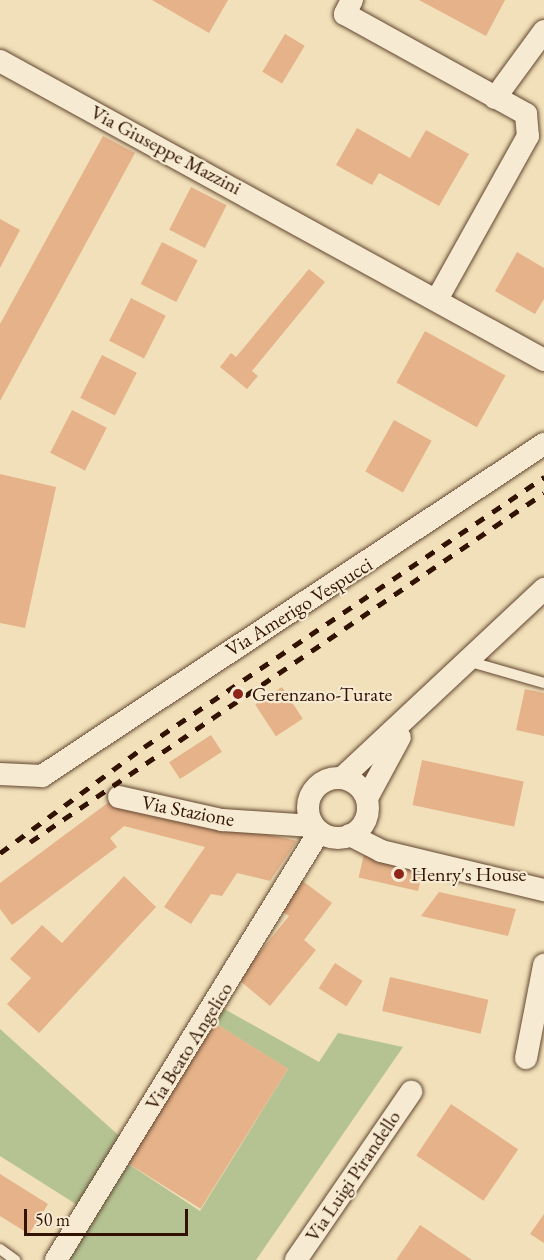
<!DOCTYPE html>
<style>
body{margin:0}
#map{position:relative;width:544px;height:1260px;overflow:hidden;background:#f1e0b9;font-family:"EB Garamond",serif}
div>[style]{position:absolute}
.green>*{inset:0;background:#b5c393}
.building>*{inset:0;background:#e5b289;transform-origin:0 0}
.roads{filter:drop-shadow(0 0 2px #624630) drop-shadow(0 0 2px #624630)}
.service>*{height:10px;margin:-5px;padding:0 5px;transform-origin:5px;border-radius:5px;background:#f6ebd2}
.minor>*{height:22px;margin:-11px;padding:0 11px;transform-origin:11px;border-radius:11px;background:#f6ebd2}
.minor>.ring{margin:-11px;padding:0;box-sizing:content-box;background:none;border:22px solid #f6ebd2;border-radius:50%}
.rail>*{height:4.5px;margin-top:-2.25px;transform-origin:0;background:repeating-linear-gradient(90deg,#321202 0 10px,transparent 0 20px)}
.dots>*{width:16px;height:16px;translate:-50% -50%;box-sizing:border-box;border:3px solid #f6ebd2;border-radius:50%}
span{translate:-50% -50%;white-space:nowrap;text-align:center;line-height:1.15;-webkit-text-stroke:4.5px #f6ebd2;paint-order:stroke}
.street-label{font-size:20px;color:#321202}
.poi-label{font-size:20px;color:#321202}
.left{translate:0 -50%;text-align:left}
.scale{position:absolute;left:24px;top:1209px;width:164px;height:27px;box-sizing:border-box;border:3px solid #321202;border-top:0;padding-left:8px;font-size:18px;line-height:21px;white-space:nowrap;color:#321202;-webkit-text-stroke:4px #f6ebd2;paint-order:stroke}
</style>
<div id="map">
<div class="green">
<div style="clip-path:polygon(219px 1006px,319px 1062px,338px 1033px,403px 1047px,256px 1260px,62px 1260px,124px 1161px,200px 1211px,288px 1069px,210px 1020px)"></div>
<div style="clip-path:polygon(0 1029px,125px 1141px,82px 1208px,0 1156px)"></div>
</div>
<div class="building">
<div style="clip-path:polygon(152px 0,228px 0,209px 33px)"></div>
<div style="clip-path:polygon(419px 0,505px 0,486px 36px)"></div>
<div style="left:285px;top:34px;width:23px;height:44px;rotate:31deg"></div>
<div style="clip-path:polygon(357px 128px,410px 158px,426px 130px,469px 154px,439px 206px,379px 173px,372px 185px,336px 165px)"></div>
<div style="clip-path:polygon(103px 136px,135px 153px,0 401px,0 324px)"></div>
<div style="left:191px;top:187px;width:40px;height:48px;rotate:27deg"></div>
<div style="clip-path:polygon(0 219px,20px 230px,0 268px)"></div>
<div style="left:162px;top:242px;width:40px;height:47px;rotate:27deg"></div>
<div style="clip-path:polygon(517px 252px,544px 268px,544px 299px,535px 314px,495px 291px)"></div>
<div style="clip-path:polygon(309px 269px,325px 282px,252px 371px,258px 376px,247px 389px,220px 367px,231px 353px,236px 357px)"></div>
<div style="left:131px;top:298px;width:39px;height:48px;rotate:27deg"></div>
<div style="left:425px;top:331px;width:92px;height:59px;rotate:29deg"></div>
<div style="left:102px;top:355px;width:39px;height:48px;rotate:27deg"></div>
<div style="left:72px;top:410px;width:39px;height:48px;rotate:27deg"></div>
<div style="left:394px;top:420px;width:43px;height:59px;rotate:29deg"></div>
<div style="clip-path:polygon(0 474px,56px 487px,25px 628px,0 623px)"></div>
<div style="left:282px;top:687px;width:38px;height:32px;rotate:57deg"></div>
<div style="clip-path:polygon(525px 689px,544px 693px,544px 736px,516px 730px)"></div>
<div style="left:211px;top:735px;width:20px;height:50px;rotate:57deg"></div>
<div style="left:422px;top:760px;width:104px;height:46px;rotate:12deg"></div>
<div style="clip-path:polygon(113px 799px,297px 841px,270px 881px,237px 873px,222px 896px,211px 894px,191px 924px,164px 907px,205px 847px,124px 826px,110px 838px,117px 847px,12px 925px,0 909px,0 883px)"></div>
<div style="left:364px;top:854px;width:61px;height:24px;rotate:13deg"></div>
<div style="clip-path:polygon(124px 876px,156px 907px,39px 1033px,7px 1004px,31px 978px,10px 959px,42px 925px,62px 943px)"></div>
<div style="clip-path:polygon(300px 879px,332px 903px,304px 940px,316px 950px,270px 1006px,238px 979px,289px 916px,279px 909px)"></div>
<div style="clip-path:polygon(439px 892px,516px 909px,508px 936px,421px 916px)"></div>
<div style="left:335px;top:963px;width:33px;height:30px;rotate:33deg"></div>
<div style="left:390px;top:977px;width:101px;height:35px;rotate:13deg"></div>
<div style="left:210px;top:1020px;width:92px;height:165px;rotate:32deg"></div>
<div style="left:451px;top:1104px;width:81px;height:62px;rotate:34deg"></div>
<div style="clip-path:polygon(0 1174px,48px 1204px,29px 1234px,0 1216px)"></div>
<div style="clip-path:polygon(544px 1214px,544px 1243px,530px 1234px)"></div>
<div style="clip-path:polygon(420px 1225px,472px 1260px,396px 1260px)"></div>
</div>
<div class="roads">
<div class="service">
<div style="left:471px;top:662px;width:76px;rotate:16deg"></div>
<div style="left:0;top:1249px;width:19px;rotate:36deg"></div>
</div>
<div class="minor">
<div style="left:352px;top:0;width:16px;rotate:117deg"></div>
<div style="left:345px;top:14px;width:207px;rotate:28.9deg"></div>
<div style="left:526px;top:114px;width:22px;rotate:85deg"></div>
<div style="left:528px;top:136px;width:185px;rotate:119.1deg"></div>
<div style="left:0;top:61px;width:621px;rotate:28.79deg"></div>
<div style="left:495px;top:98px;width:83px;rotate:-53.8deg"></div>
<div style="left:0;top:774px;width:42px;rotate:2.7deg"></div>
<div style="left:42px;top:776px;width:602px;rotate:-33.48deg"></div>
<div class="ring" style="left:308px;top:778px;width:38px;height:38px"></div>
<div style="left:342px;top:778px;width:277px;rotate:-43.1deg"></div>
<div style="left:119px;top:797px;width:106px;rotate:12.6deg"></div>
<div style="left:222px;top:820px;width:91px;rotate:3.8deg"></div>
<div style="left:367px;top:798px;width:69px;rotate:-61.6deg"></div>
<div style="left:350px;top:835px;width:35px;rotate:27deg"></div>
<div style="left:381px;top:851px;width:168px;rotate:13.5deg"></div>
<div style="left:526px;top:1058px;width:95px;rotate:-79deg"></div>
<div style="left:56px;top:1260px;width:502px;rotate:-58.43deg"></div>
<div style="left:296px;top:1260px;width:204px;rotate:-55.6deg"></div>
</div>
</div>
<div class="rail">
<div style="left:30px;top:842px;width:621px;rotate:-34.18deg"></div>
<div style="left:0;top:853px;width:179px;rotate:-36.4deg"></div>
<div style="left:144px;top:747px;width:483px;rotate:-34deg"></div>
</div>
<div class="dots">
<div style="left:238px;top:694px;background:#8f2418"></div>
<div style="left:399px;top:874px;background:#8f2418"></div>
</div>
<div class="street-label">
<span style="left:166px;top:150px;rotate:28deg">Via Giuseppe Mazzini</span>
<span style="left:299px;top:607px;rotate:-32deg">Via Amerigo Vespucci</span>
<span style="left:188px;top:811px;rotate:11deg">Via Stazione</span>
<span style="left:189px;top:1046px;rotate:-58deg">Via Beato Angelico</span>
<span style="left:353px;top:1176px;rotate:-56deg">Via Luigi Pirandello</span>
</div>
<div class="poi-label">
<span class="left" style="left:252px;top:694px">Gerenzano-Turate</span>
<span class="left" style="left:411px;top:874px">Henry's House</span>
</div>
<div class="scale">50 m</div>
</div>
